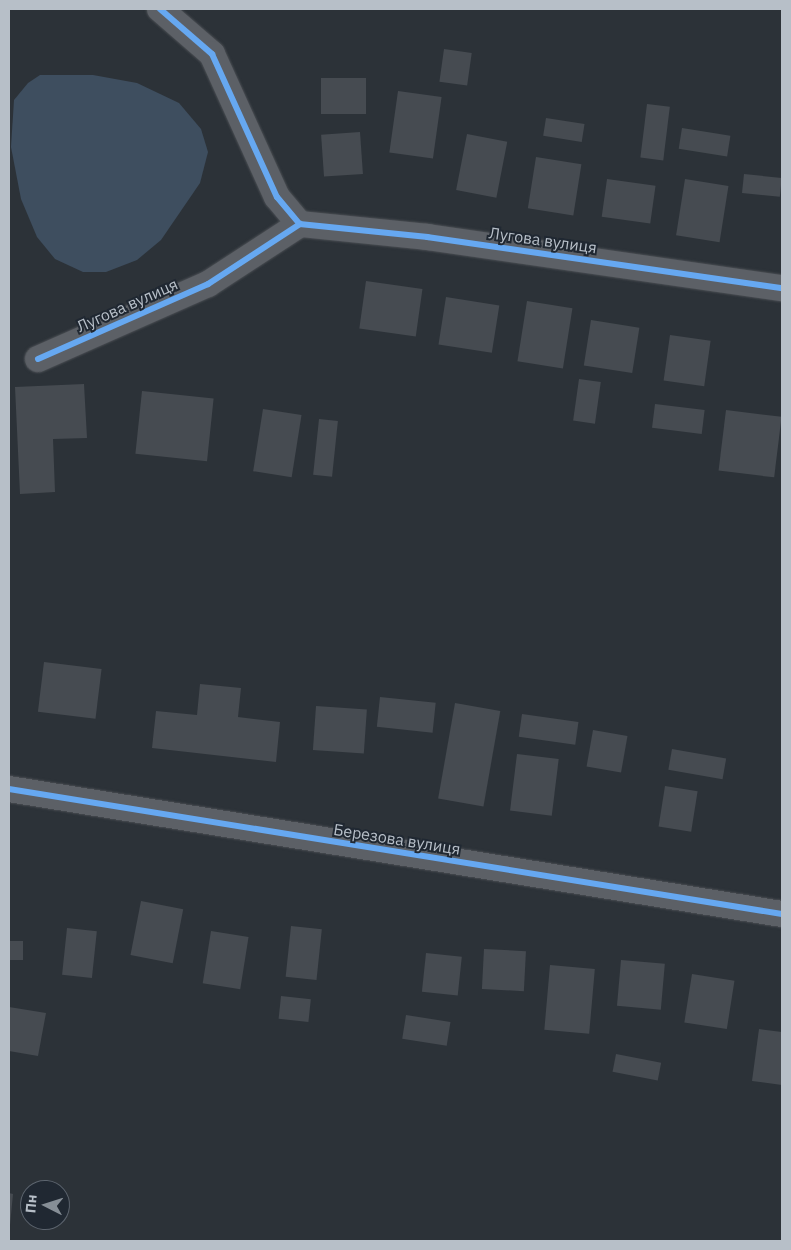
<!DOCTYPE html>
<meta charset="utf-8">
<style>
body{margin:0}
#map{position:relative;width:791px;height:1250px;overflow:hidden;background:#2c3238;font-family:"IBM Plex Sans",sans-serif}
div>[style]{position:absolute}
.water>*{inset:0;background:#3e4e5f}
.building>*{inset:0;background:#464b51;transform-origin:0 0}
.roads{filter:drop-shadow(0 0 1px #4a4e53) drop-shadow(0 0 1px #4a4e53)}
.street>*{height:26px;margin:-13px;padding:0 13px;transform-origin:13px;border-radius:13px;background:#5c6066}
.cycleway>*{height:6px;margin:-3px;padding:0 3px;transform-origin:3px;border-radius:3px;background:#66a8f1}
span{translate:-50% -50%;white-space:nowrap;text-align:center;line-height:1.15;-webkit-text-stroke:4px #202832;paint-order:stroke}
.street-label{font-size:16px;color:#b7bfc8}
.frame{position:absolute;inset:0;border:10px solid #b7bfc8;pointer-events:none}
.north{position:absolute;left:20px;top:1180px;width:50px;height:50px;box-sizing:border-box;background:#202832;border:1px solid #5c646e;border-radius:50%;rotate:275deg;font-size:14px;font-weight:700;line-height:20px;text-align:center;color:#b7bfc8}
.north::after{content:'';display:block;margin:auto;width:18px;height:22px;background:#868e96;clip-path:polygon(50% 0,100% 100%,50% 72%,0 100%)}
</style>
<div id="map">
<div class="water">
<div style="clip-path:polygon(40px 75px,93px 75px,137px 83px,179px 103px,201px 129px,208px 152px,200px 183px,161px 240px,137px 260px,106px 272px,83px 272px,55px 259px,37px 237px,21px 199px,11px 147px,14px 100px,28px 83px)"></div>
</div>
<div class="building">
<div style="left:444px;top:49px;width:28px;height:33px;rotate:8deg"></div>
<div style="left:321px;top:78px;width:45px;height:36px"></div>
<div style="left:398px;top:91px;width:44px;height:62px;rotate:8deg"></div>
<div style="left:647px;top:104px;width:23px;height:54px;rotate:7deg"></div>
<div style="left:546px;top:118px;width:39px;height:18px;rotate:9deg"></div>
<div style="left:682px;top:128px;width:49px;height:21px;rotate:9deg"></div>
<div style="left:360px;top:132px;width:42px;height:39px;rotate:86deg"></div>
<div style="left:467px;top:134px;width:41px;height:57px;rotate:11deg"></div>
<div style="left:536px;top:157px;width:46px;height:52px;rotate:9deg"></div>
<div style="left:744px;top:174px;width:38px;height:19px;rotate:6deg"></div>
<div style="left:607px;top:179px;width:49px;height:38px;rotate:8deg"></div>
<div style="left:685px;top:179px;width:44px;height:57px;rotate:9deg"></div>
<div style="left:366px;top:281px;width:57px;height:48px;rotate:8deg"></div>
<div style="left:446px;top:297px;width:54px;height:48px;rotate:9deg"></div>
<div style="left:527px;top:301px;width:46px;height:61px;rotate:9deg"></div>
<div style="left:591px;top:320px;width:49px;height:46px;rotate:9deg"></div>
<div style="left:670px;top:335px;width:41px;height:46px;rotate:8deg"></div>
<div style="left:579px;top:379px;width:22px;height:42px;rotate:8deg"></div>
<div style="clip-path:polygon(84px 384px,87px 438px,53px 439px,55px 492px,20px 494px,15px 387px)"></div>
<div style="left:142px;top:391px;width:72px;height:63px;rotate:6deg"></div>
<div style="left:655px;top:404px;width:50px;height:24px;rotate:7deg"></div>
<div style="left:263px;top:409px;width:39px;height:63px;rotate:9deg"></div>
<div style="left:726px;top:410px;width:56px;height:61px;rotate:7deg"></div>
<div style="left:319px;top:419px;width:19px;height:56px;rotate:6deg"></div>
<div style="left:44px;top:662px;width:58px;height:50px;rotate:7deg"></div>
<div style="clip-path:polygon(200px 684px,241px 688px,238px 717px,280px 722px,276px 762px,152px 748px,156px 711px,197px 715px)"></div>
<div style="left:380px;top:697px;width:56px;height:30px;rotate:6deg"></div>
<div style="left:455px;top:703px;width:46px;height:97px;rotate:10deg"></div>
<div style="left:316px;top:706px;width:51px;height:44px;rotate:4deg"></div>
<div style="left:522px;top:714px;width:57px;height:23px;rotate:8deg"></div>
<div style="left:593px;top:730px;width:35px;height:37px;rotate:10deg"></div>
<div style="left:672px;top:749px;width:55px;height:21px;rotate:10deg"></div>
<div style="left:517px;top:754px;width:42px;height:57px;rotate:7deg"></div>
<div style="left:665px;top:786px;width:33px;height:41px;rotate:9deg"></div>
<div style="left:141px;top:901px;width:43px;height:55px;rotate:11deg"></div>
<div style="left:291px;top:926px;width:31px;height:51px;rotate:6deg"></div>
<div style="left:67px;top:928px;width:30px;height:47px;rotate:6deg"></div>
<div style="left:211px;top:931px;width:38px;height:53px;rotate:9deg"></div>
<div style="left:9px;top:941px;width:14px;height:19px"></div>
<div style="left:484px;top:949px;width:42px;height:40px;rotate:3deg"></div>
<div style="left:426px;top:953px;width:36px;height:39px;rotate:6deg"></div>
<div style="left:621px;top:960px;width:44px;height:46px;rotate:5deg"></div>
<div style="left:550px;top:965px;width:45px;height:65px;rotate:5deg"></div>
<div style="left:692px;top:974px;width:43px;height:49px;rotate:9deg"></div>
<div style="left:281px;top:996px;width:30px;height:23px;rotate:6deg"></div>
<div style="clip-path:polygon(9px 1007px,46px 1013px,38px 1056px,9px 1051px)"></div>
<div style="left:406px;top:1015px;width:45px;height:24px;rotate:9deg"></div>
<div style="clip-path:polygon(759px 1029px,782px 1032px,782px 1085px,752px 1081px)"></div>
<div style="left:616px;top:1054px;width:46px;height:18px;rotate:11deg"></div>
<div style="clip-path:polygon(9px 1193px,13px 1194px,10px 1225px,9px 1225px)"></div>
</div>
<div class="roads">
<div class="street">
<div style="left:160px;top:9px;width:69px;rotate:40.9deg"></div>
<div style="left:212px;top:54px;width:157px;rotate:65.6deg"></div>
<div style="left:277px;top:197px;width:35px;rotate:50deg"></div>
<div style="left:300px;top:224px;width:128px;rotate:5.8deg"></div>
<div style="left:427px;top:237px;width:359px;rotate:8.2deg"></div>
<div style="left:38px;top:359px;width:186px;rotate:-23.8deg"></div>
<div style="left:208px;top:284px;width:110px;rotate:-33.1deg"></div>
<div style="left:9px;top:789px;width:783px;rotate:9.19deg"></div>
</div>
</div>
<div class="cycleway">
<div style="left:160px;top:9px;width:69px;rotate:40.9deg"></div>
<div style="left:212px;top:54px;width:157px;rotate:65.6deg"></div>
<div style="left:277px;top:197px;width:35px;rotate:50deg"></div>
<div style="left:300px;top:224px;width:128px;rotate:5.8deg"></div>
<div style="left:427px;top:237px;width:359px;rotate:8.2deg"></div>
<div style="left:38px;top:359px;width:186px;rotate:-23.8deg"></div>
<div style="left:208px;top:284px;width:110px;rotate:-33.1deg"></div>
<div style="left:9px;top:789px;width:783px;rotate:9.19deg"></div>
</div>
<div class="street-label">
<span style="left:543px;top:240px;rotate:8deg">Лугова вулиця</span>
<span style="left:127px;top:305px;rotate:-24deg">Лугова вулиця</span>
<span style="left:397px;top:839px;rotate:9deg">Березова вулиця</span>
</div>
<div class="frame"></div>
<div class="north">Пн</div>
</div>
